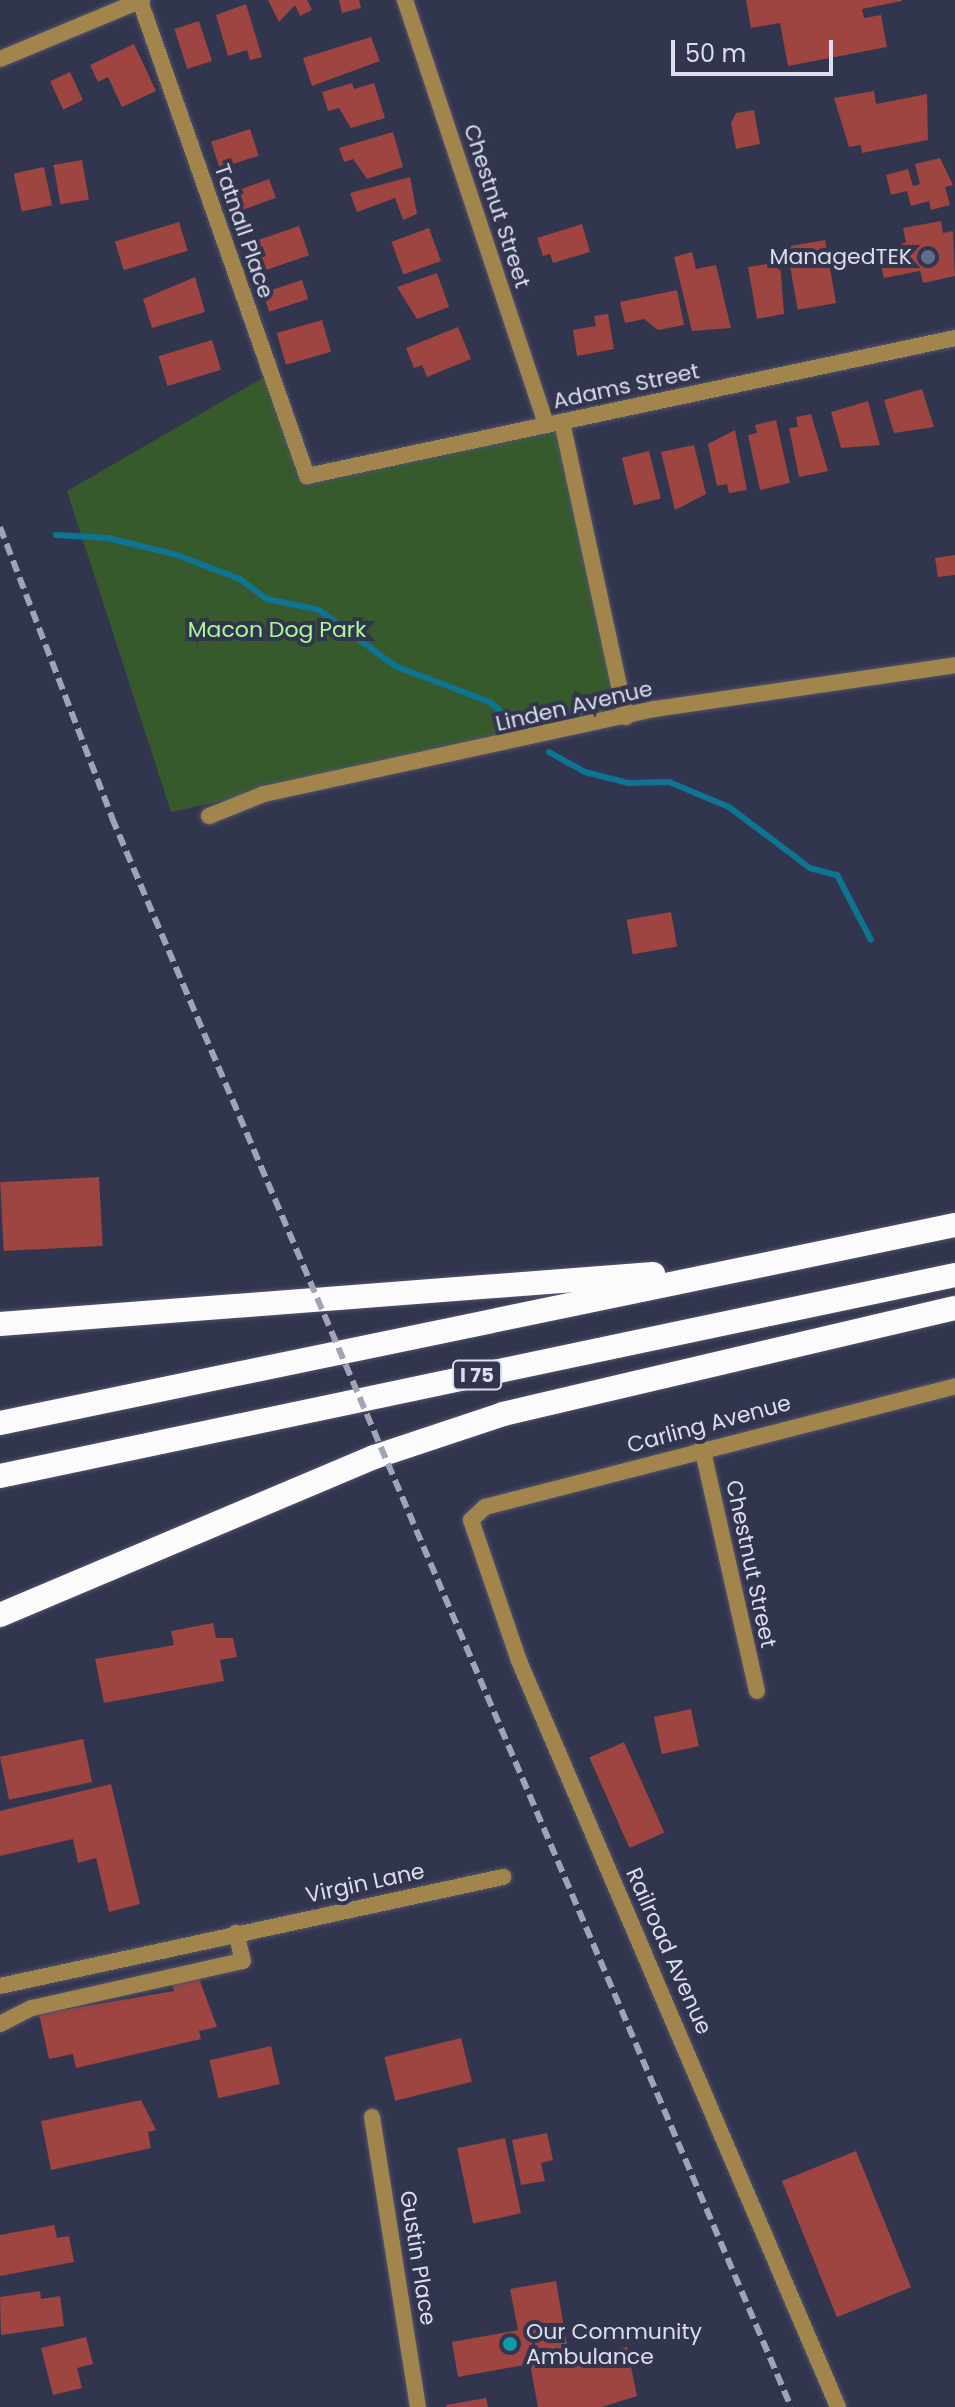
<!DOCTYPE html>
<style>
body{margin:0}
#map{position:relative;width:955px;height:2407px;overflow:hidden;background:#32354e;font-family:Poppins,sans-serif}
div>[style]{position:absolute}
.green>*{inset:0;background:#365a2c}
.stream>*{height:6px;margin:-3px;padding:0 3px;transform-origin:3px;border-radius:3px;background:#0d7494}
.building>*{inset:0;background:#9e4441;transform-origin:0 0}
.roads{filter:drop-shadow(0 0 2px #51536b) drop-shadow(0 0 2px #51536b)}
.minor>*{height:16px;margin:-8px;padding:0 8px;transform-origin:8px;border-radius:8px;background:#a2854d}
.motorway>*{height:24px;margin:-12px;padding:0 12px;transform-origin:12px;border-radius:12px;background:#fbfbfb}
.rail>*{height:6px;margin-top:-3px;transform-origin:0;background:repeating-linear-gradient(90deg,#a1a3b6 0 12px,transparent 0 18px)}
.dots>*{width:22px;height:22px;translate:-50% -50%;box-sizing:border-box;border:4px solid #32354e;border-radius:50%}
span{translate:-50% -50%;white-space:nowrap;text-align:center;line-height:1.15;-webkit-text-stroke:8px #32354e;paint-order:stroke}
.shield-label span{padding:2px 6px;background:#32354e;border:2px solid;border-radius:6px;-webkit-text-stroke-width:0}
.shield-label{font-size:20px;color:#dcdeee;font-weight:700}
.street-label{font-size:22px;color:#dcdeee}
.poi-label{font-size:22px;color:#dcdeee}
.right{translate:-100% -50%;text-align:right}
.left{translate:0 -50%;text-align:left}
.park-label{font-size:22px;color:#a9f895}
.scale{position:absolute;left:671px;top:40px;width:162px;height:36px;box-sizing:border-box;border:4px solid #dcdeee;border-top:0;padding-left:10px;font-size:24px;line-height:28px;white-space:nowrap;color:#dcdeee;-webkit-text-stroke:6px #32354e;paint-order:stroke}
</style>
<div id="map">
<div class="green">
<div style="clip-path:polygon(273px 372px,308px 478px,562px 421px,624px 715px,171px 812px,67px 491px)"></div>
</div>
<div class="stream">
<div style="left:56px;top:535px;width:52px;rotate:3.3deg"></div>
<div style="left:108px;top:538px;width:71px;rotate:13.8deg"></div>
<div style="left:177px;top:555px;width:67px;rotate:20.9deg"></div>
<div style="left:240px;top:579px;width:34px;rotate:37deg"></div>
<div style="left:267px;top:599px;width:53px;rotate:11.9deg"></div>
<div style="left:319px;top:610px;width:94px;rotate:36.4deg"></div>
<div style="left:395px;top:666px;width:102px;rotate:20.8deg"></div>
<div style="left:490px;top:702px;width:38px;rotate:41deg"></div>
<div style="left:549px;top:752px;width:41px;rotate:29.1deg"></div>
<div style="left:585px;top:772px;width:44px;rotate:14.3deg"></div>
<div style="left:628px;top:783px;width:41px;rotate:-1.4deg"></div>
<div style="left:669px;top:782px;width:65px;rotate:22.6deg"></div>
<div style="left:729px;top:807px;width:101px;rotate:37deg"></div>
<div style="left:810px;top:868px;width:28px;rotate:15deg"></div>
<div style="left:837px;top:875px;width:73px;rotate:62.4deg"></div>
</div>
<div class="building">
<div style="clip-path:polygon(268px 0,307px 0,312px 10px,300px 16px,295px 5px,279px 22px)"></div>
<div style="clip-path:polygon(339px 0,359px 0,361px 8px,342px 13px)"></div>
<div style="clip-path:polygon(746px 0,902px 0,902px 1px,862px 9px,864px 18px,881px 15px,887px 47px,788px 66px,780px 23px,751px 28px)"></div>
<div style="clip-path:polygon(246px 4px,262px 57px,250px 60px,247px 50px,228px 56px,216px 15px)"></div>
<div style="left:199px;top:21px;width:42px;height:26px;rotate:72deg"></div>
<div style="clip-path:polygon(371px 37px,380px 61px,312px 86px,303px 58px)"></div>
<div style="clip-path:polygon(134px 44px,156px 91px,122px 107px,108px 77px,98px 82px,90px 65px)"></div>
<div style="left:70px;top:72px;width:31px;height:22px;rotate:65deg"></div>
<div style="clip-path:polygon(352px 83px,354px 89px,374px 83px,385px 118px,351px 128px,339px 108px,328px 111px,322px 92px)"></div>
<div style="clip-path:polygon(874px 91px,876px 104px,927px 94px,928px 140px,862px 153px,861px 145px,849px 147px,834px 98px)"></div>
<div style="clip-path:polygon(754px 110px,760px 144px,736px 149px,731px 123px,736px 113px)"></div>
<div style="left:250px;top:129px;width:28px;height:41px;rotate:72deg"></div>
<div style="clip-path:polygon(393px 132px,403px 167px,367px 179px,353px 159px,344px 162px,339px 148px)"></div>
<div style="clip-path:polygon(940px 158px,953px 185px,945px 187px,950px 205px,931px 210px,929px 201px,911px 206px,907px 191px,891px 195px,886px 175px,908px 169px,913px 186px,920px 184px,915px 164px)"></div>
<div style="left:82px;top:160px;width:40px;height:29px;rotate:80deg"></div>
<div style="left:44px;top:167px;width:39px;height:31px;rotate:78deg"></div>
<div style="clip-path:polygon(410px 177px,417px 214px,403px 220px,395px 198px,357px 212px,350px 193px)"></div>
<div style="left:269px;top:179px;width:20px;height:42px;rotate:70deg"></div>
<div style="clip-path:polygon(941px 221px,943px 233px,953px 231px,955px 276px,923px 283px,920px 271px,884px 278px,879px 257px,906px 242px,903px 228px)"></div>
<div style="left:179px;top:222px;width:30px;height:67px;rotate:73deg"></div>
<div style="clip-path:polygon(582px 224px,590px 252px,553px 263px,550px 254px,543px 256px,537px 238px)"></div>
<div style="left:299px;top:226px;width:31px;height:56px;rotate:71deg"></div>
<div style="left:429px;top:228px;width:35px;height:40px;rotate:70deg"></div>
<div style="left:825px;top:240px;width:64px;height:39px;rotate:80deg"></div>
<div style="clip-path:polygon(692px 252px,696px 269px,716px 265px,731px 328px,692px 331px,674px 257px)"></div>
<div style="clip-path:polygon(780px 262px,784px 314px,757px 319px,748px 267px)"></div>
<div style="clip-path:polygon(437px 273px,449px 307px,417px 319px,397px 287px)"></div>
<div style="clip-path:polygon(195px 277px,205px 312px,152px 328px,143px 299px)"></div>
<div style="left:302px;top:280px;width:20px;height:41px;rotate:72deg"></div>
<div style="clip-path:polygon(677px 290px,684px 325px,658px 330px,644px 319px,625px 323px,620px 302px)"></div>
<div style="clip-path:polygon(608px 314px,614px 349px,577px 356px,573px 330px,596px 326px,594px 316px)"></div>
<div style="left:322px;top:320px;width:33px;height:47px;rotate:74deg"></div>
<div style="clip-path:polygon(458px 327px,471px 359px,427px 377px,422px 365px,414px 368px,406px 348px)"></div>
<div style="left:212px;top:340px;width:31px;height:56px;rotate:73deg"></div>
<div style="clip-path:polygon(922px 389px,934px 427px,894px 433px,884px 400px)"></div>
<div style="clip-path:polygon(868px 401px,880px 445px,841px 448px,831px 412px)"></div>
<div style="clip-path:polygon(811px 414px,828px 471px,799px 477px,789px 428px,798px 427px,796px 417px)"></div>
<div style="clip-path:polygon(776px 420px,790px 483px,760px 490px,748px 435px,757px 433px,755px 425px)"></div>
<div style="clip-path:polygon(735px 430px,747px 490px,729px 493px,727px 484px,717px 486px,708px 444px)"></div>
<div style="clip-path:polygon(694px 445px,706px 494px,675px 510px,661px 452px)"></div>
<div style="left:649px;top:451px;width:49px;height:28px;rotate:76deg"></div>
<div style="clip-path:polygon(955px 555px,955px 575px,938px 577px,935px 558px)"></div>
<div style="left:671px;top:912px;width:35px;height:45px;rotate:80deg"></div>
<div style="left:99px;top:1177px;width:69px;height:99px;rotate:87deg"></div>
<div style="clip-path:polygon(213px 1623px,216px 1638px,233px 1638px,237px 1657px,220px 1660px,224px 1681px,104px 1703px,95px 1659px,174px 1645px,171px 1631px)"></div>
<div style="left:691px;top:1709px;width:38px;height:38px;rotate:78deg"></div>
<div style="left:83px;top:1739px;width:44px;height:85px;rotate:78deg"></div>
<div style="left:624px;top:1742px;width:99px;height:38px;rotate:66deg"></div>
<div style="clip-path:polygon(111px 1784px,140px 1904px,109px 1912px,96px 1858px,78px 1863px,73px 1839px,0 1856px,0 1811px)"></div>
<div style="clip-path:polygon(198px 1976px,217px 2027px,199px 2031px,201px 2039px,76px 2068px,73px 2054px,49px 2059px,39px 2014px,174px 1991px,172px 1982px)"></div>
<div style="left:461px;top:2038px;width:45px;height:79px;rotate:76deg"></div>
<div style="left:271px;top:2046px;width:39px;height:63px;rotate:77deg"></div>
<div style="clip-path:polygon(141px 2100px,156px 2130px,148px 2132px,151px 2148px,51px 2170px,41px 2121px)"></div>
<div style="clip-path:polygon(547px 2133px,553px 2160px,541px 2163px,545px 2181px,521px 2185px,512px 2140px)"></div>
<div style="left:505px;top:2138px;width:77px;height:49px;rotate:78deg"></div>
<div style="left:856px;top:2151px;width:147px;height:80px;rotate:68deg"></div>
<div style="clip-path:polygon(54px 2225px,57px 2238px,69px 2236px,74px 2262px,0 2276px,0 2235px)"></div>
<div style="clip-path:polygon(556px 2281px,569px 2357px,627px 2347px,637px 2396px,602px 2407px,538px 2407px,530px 2364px,458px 2377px,452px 2342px,518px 2330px,510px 2289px)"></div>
<div style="clip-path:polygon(40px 2291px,41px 2299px,60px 2296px,64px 2326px,1px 2335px,0 2297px)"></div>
<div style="clip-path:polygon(86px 2337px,93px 2364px,77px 2368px,82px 2388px,53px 2395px,41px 2348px)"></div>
<div style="clip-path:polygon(486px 2398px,488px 2407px,446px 2407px,446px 2405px)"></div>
</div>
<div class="roads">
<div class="minor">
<div style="left:405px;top:0;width:448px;rotate:71.6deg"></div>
<div style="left:140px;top:1px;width:504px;rotate:70.63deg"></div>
<div style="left:307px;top:476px;width:663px;rotate:-12.02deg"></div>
<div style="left:0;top:59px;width:154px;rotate:-22.6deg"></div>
<div style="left:562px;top:422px;width:302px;rotate:77.8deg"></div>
<div style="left:209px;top:816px;width:59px;rotate:-21.8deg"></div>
<div style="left:264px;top:794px;width:400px;rotate:-12.3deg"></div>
<div style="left:655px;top:709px;width:303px;rotate:-8.3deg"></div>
<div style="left:702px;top:1447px;width:250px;rotate:77.3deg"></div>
<div style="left:0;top:1986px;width:515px;rotate:-12.23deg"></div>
<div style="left:0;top:2024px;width:36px;rotate:-27deg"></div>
<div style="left:32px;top:2008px;width:216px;rotate:-12.6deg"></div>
<div style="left:243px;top:1961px;width:29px;rotate:-104deg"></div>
<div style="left:372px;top:2117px;width:294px;rotate:81deg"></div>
<div style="left:838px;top:2407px;width:811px;rotate:-113.15deg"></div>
<div style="left:519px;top:1661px;width:149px;rotate:-108.8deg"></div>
<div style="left:471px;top:1520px;width:19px;rotate:-43deg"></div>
<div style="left:485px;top:1507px;width:485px;rotate:-14.4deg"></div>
</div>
<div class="motorway">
<div style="left:0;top:1324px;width:655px;rotate:-4.38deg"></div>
<div style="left:0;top:1423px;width:975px;rotate:-11.71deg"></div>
<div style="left:0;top:1476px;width:976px;rotate:-11.89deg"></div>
<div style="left:0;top:1615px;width:406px;rotate:-22.9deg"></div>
<div style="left:374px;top:1457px;width:136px;rotate:-18.4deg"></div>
<div style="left:503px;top:1414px;width:464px;rotate:-13.2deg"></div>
</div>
</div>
<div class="rail">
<div style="left:0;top:527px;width:312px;rotate:68.9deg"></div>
<div style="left:112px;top:818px;width:1728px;rotate:66.86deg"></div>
</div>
<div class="dots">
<div style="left:928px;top:257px;background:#5c6f8a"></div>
<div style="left:510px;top:2344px;background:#0f9aa8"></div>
</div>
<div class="shield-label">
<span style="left:477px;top:1375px">I 75</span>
</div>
<div class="street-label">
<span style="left:497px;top:206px;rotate:72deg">Chestnut Street</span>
<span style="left:244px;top:231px;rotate:71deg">Tatnall Place</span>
<span style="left:626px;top:386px;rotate:-12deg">Adams Street</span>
<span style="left:574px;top:706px;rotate:-13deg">Linden Avenue</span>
<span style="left:709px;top:1424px;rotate:-15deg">Carling Avenue</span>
<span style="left:751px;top:1564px;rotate:78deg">Chestnut Street</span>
<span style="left:365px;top:1883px;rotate:-12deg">Virgin Lane</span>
<span style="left:669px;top:1951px;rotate:66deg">Railroad Avenue</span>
<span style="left:418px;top:2258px;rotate:81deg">Gustin Place</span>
</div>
<div class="poi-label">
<span class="right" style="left:912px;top:257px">ManagedTEK</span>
<span class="left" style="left:526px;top:2344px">Our Community<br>Ambulance</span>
</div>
<div class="park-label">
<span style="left:277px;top:630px">Macon Dog Park</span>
</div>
<div class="scale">50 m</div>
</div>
